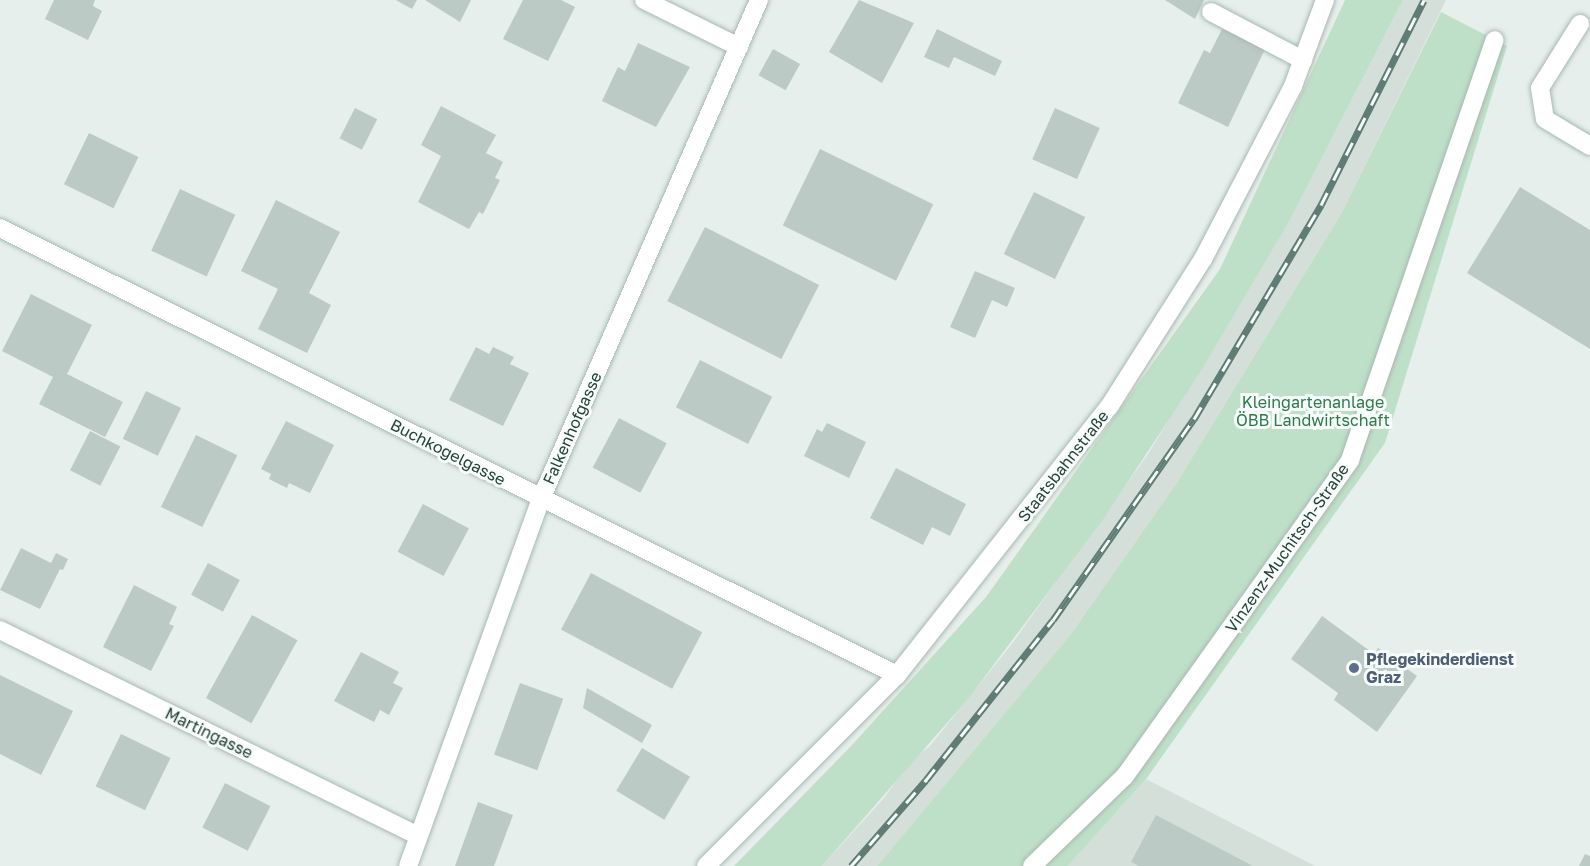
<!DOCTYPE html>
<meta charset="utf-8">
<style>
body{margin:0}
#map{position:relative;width:1590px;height:866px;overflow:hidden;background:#e6efeb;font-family:"Golos Text",sans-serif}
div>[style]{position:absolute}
.built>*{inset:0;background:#d4dfda}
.green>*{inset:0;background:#bfe0c8}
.building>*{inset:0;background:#bbcac4;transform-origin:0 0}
.roads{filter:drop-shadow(0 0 2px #a8b8b2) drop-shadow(0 0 2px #a8b8b2)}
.lane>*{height:18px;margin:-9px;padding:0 9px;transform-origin:9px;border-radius:9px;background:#fff}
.street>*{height:18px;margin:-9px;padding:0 9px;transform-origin:9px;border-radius:9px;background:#fff}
.rail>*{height:7px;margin-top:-3.5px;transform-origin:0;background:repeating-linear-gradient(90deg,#f7fbf9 0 14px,#5f7d75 0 28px);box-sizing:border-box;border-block:2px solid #5f7d75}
.dots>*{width:16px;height:16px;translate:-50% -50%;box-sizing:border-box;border:3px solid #f7fbf9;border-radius:50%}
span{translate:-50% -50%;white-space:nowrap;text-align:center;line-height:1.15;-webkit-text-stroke:6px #f7fbf9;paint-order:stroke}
.park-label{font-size:16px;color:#2d7a4b}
.street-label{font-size:16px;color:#24423a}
.service-label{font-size:16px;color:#4e5e75;font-weight:700}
.left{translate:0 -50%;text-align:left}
</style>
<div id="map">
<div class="built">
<div style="clip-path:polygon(1403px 0,1446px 0,1341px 214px,1176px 484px,1071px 634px,877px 866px,822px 866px,884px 798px,913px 758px,929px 747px,1011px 645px,1148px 454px,1290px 220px)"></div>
<div style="clip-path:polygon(1146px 779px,1315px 866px,1068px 866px)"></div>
</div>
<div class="green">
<div style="clip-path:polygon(1345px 0,1403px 0,1290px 220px,1199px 374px,1102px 521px,968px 699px,822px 866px,734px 866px,852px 745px,986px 597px,1220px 269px)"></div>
<div style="clip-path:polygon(1441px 12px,1507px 46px,1385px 443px,1146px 779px,1068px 866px,877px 866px,1071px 634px,1176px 484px,1341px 214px)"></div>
</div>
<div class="building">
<div style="clip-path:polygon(54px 0,95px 0,93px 6px,102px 11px,88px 40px,45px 19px)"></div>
<div style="clip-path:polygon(396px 0,417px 0,412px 9px)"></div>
<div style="clip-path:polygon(425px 0,471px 0,460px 22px)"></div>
<div style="clip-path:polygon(523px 0,561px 0,575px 7px,548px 61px,503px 39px)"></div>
<div style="clip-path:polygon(859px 0,914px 23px,882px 83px,829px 52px)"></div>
<div style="clip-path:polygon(1165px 0,1204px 0,1195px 19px)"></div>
<div style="clip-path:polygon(937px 29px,1002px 61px,995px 76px,954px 57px,949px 68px,924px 57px)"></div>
<div style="clip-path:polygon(1222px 29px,1265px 49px,1228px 127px,1178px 103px,1204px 50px,1210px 53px)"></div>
<div style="clip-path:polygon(638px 43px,690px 67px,656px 127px,602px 101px,618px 67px,625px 71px)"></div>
<div style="left:773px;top:49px;width:31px;height:30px;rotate:29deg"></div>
<div style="clip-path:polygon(441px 106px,496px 135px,486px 153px,503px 162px,495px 178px,500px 180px,483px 214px,479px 212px,469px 229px,418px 202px,441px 156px,421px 145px)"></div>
<div style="left:355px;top:108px;width:25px;height:34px;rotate:27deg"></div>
<div style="left:1055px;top:108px;width:49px;height:56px;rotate:24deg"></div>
<div style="left:89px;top:133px;width:55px;height:57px;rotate:26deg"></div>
<div style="left:820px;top:149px;width:126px;height:85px;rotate:26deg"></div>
<div style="clip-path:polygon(1520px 187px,1590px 230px,1590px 349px,1467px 273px)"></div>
<div style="left:180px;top:189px;width:61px;height:68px;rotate:25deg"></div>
<div style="left:1034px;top:192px;width:57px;height:69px;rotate:26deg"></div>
<div style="clip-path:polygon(276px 200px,340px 232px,309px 293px,331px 305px,307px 353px,258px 329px,278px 289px,241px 271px)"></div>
<div style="left:705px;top:227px;width:128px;height:83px;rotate:27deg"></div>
<div style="clip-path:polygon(975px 271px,1015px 288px,1007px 307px,992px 300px,975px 338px,950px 327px)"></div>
<div style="clip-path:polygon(31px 294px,92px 325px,67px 374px,123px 402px,105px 437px,39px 404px,53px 377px,2px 351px)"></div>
<div style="clip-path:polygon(476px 347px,489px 354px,493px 347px,514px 357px,510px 364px,529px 373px,503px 426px,449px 400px)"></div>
<div style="left:700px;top:360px;width:81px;height:53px;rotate:27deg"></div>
<div style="left:146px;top:391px;width:39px;height:53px;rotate:26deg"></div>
<div style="left:619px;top:418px;width:54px;height:56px;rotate:28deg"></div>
<div style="clip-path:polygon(286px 421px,334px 445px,310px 493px,289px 483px,287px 488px,269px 479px,271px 474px,261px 469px)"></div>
<div style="clip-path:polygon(827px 423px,866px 442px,849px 478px,804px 456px,817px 429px,822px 432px)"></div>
<div style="left:90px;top:431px;width:34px;height:44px;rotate:27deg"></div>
<div style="left:196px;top:435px;width:46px;height:80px;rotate:26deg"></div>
<div style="clip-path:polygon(896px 468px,966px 504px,950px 536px,932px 527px,923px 545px,870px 518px)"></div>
<div style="left:423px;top:504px;width:52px;height:54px;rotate:28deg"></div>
<div style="clip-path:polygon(21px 548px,51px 563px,56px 553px,68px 559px,63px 570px,60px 569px,40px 609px,0 590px)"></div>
<div style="left:208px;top:563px;width:36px;height:36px;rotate:28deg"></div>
<div style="left:591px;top:573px;width:126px;height:64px;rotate:28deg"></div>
<div style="clip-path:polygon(134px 585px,177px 607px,169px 624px,174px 626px,151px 671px,103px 647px)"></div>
<div style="left:252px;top:615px;width:52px;height:95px;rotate:29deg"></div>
<div style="clip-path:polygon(1322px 616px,1374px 654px,1378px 648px,1417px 676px,1377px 732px,1334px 700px,1338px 693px,1291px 659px)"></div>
<div style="clip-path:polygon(361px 652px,399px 672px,393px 683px,403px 688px,389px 715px,380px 710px,374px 722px,334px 701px)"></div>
<div style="clip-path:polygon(0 675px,73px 711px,41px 775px,0 754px)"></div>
<div style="left:520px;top:683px;width:46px;height:76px;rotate:20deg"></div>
<div style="clip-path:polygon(587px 688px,652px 725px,642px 743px,583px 708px)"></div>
<div style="left:121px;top:734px;width:55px;height:58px;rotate:26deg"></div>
<div style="left:642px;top:748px;width:56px;height:50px;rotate:31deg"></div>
<div style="left:225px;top:783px;width:51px;height:50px;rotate:27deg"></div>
<div style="clip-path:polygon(478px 802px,513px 815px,494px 866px,455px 866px)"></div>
<div style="clip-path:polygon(1156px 815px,1253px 866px,1139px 866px,1131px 862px)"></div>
<div style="clip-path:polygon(1585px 854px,1590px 856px,1590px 866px,1579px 866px)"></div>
</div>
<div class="roads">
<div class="lane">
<div style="left:1211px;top:12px;width:104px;rotate:27.6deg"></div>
<div style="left:1580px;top:24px;width:75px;rotate:122deg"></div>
<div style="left:1540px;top:88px;width:31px;rotate:81deg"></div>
<div style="left:1545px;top:119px;width:52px;rotate:31deg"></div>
<div style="left:1032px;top:866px;width:129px;rotate:-44.1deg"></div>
<div style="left:1125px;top:776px;width:388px;rotate:-54.5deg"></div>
<div style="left:1350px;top:460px;width:444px;rotate:-71deg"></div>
</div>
<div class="street">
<div style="left:644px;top:0;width:106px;rotate:26.3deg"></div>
<div style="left:0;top:228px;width:1002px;rotate:26.49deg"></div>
<div style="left:0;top:630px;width:466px;rotate:26.2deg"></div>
<div style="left:408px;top:866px;width:390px;rotate:-70.1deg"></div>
<div style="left:541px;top:499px;width:545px;rotate:-66.4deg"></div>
<div style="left:706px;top:866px;width:270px;rotate:-45deg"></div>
<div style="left:897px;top:675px;width:342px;rotate:-51.7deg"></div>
<div style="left:1109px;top:407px;width:175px;rotate:-57.6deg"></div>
<div style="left:1203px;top:259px;width:195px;rotate:-62.5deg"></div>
<div style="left:1293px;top:86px;width:92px;rotate:-69.6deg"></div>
</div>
</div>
<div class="rail">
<div style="left:851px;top:866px;width:114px;rotate:-48.9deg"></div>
<div style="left:926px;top:780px;width:204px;rotate:-51.6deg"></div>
<div style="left:1053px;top:620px;width:246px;rotate:-55deg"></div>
<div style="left:1194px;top:419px;width:249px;rotate:-59.3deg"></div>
<div style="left:1321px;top:205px;width:229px;rotate:-63.3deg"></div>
</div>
<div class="dots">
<div style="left:1354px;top:668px;background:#5c6f8a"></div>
</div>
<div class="park-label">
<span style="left:1313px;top:411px">Kleingartenanlage<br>ÖBB Landwirtschaft</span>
</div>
<div class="street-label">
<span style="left:572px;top:428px;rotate:-66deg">Falkenhofgasse</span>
<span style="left:448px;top:452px;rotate:27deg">Buchkogelgasse</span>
<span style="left:1063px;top:466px;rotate:-52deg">Staatsbahnstraße</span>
<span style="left:1287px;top:548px;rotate:-55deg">Vinzenz-Muchitsch-Straße</span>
<span style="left:209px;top:733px;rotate:26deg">Martingasse</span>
</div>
<div class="service-label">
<span class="left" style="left:1366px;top:668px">Pflegekinderdienst<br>Graz</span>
</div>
</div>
